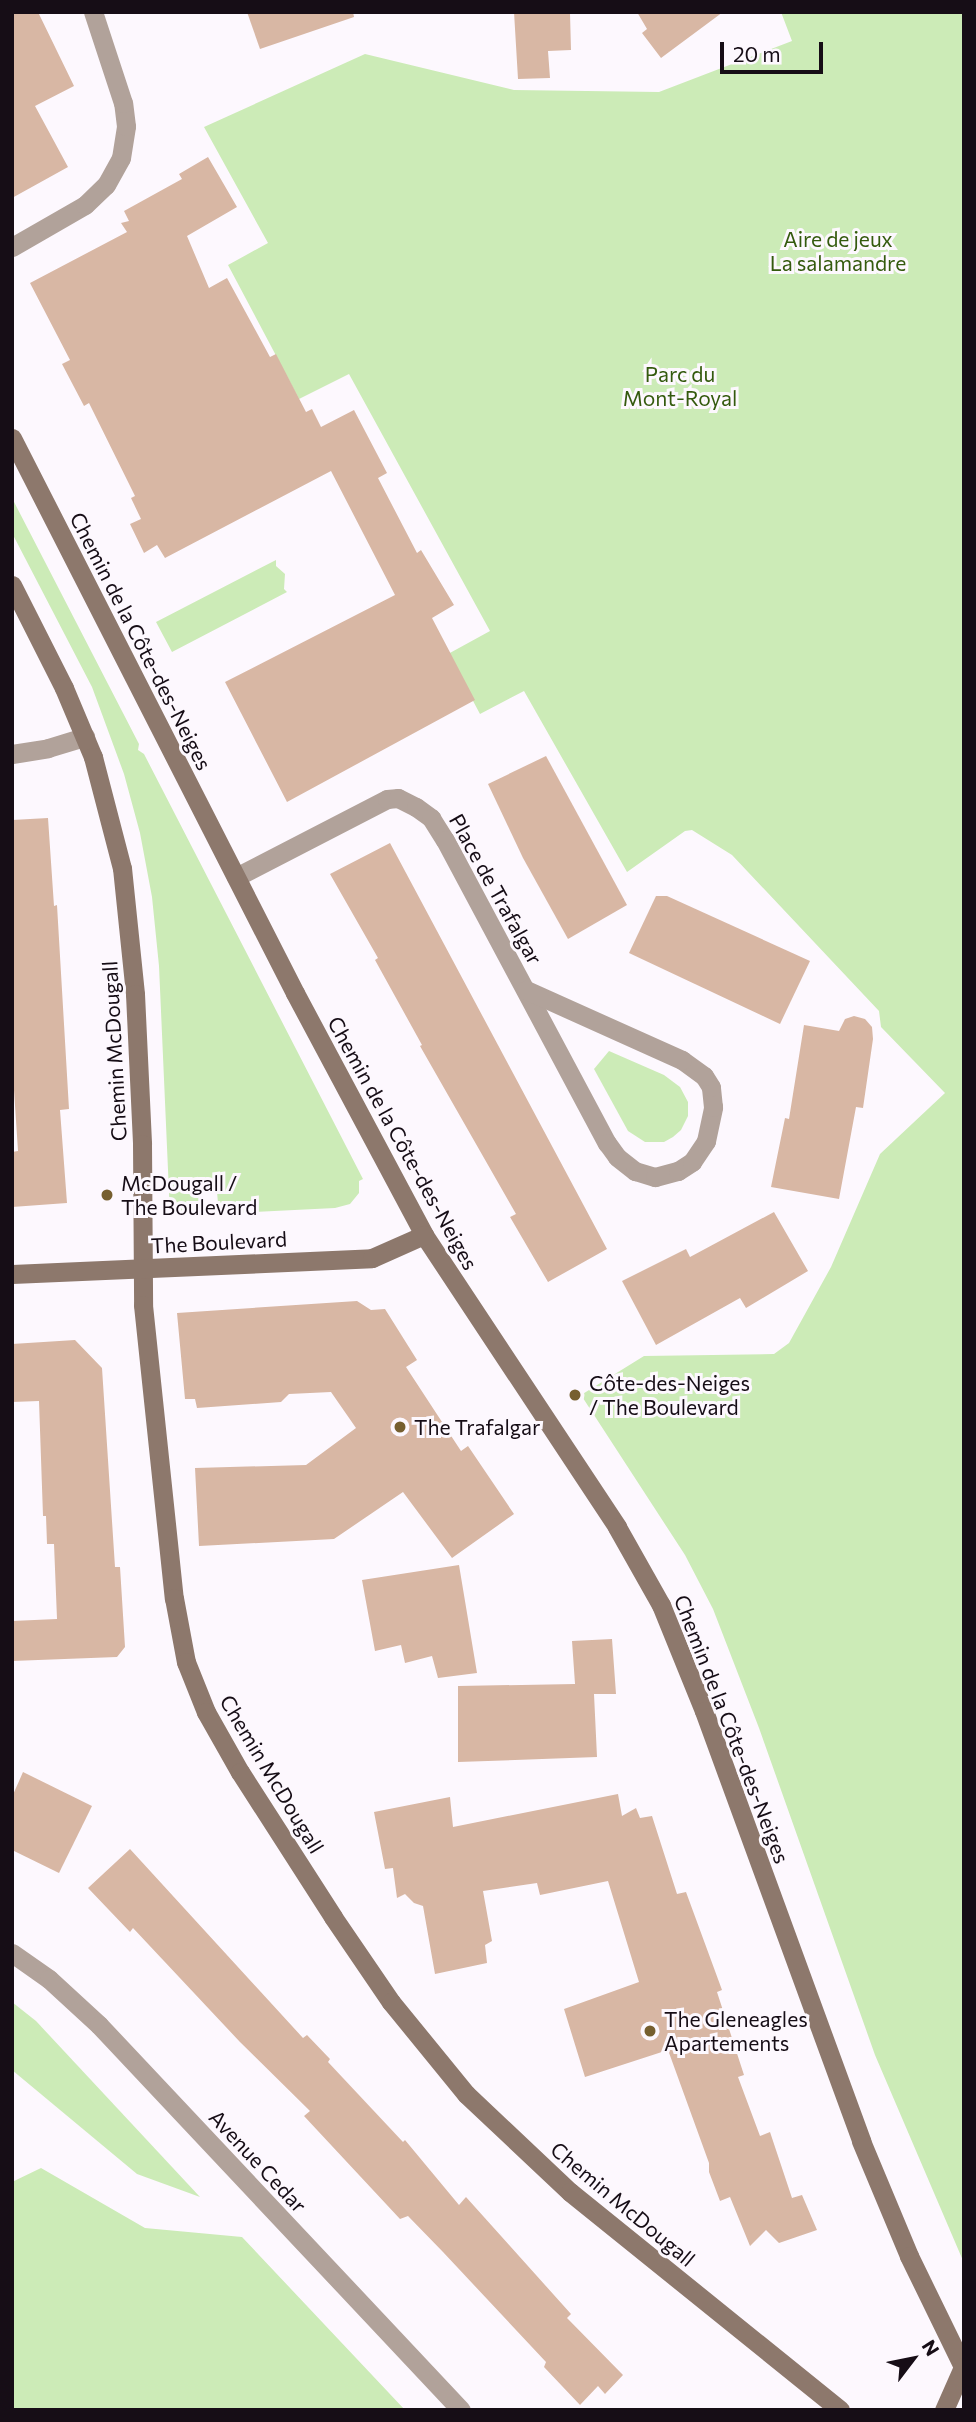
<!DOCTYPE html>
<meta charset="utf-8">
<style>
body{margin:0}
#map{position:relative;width:976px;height:2422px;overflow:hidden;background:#fdf8fe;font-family:Commissioner,sans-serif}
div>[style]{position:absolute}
.green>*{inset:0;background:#ccebb7}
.building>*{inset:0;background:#d8b7a4}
.minor>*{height:19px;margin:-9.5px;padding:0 9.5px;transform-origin:9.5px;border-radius:9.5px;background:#b1a29a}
.secondary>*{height:19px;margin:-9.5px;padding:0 9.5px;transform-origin:9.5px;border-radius:9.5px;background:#8d786c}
.dots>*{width:19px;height:19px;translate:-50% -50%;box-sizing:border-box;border:4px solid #fdf8fe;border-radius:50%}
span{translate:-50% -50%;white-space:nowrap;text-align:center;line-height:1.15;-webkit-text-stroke:6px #fdf8fe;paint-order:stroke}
.park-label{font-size:21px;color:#345a0e}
.street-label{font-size:21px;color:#160d16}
.poi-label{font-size:21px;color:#160d16}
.left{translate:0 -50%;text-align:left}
.frame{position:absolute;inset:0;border:14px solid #160d16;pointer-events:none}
.north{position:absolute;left:878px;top:2324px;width:70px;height:70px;-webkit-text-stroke:5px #fdf8fe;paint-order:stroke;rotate:58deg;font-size:19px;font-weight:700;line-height:28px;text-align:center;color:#160d16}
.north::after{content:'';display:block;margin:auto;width:24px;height:32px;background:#160d16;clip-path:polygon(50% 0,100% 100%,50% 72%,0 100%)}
.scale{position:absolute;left:720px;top:42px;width:103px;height:32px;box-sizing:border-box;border:4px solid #160d16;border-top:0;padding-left:9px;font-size:21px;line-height:24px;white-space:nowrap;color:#160d16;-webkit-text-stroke:5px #fdf8fe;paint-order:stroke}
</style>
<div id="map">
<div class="green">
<div style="clip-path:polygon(781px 12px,964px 12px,964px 2263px,875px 2055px,759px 1728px,713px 1609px,685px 1555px,581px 1395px,644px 1356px,774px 1354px,789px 1343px,831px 1267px,880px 1154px,945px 1093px,881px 1027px,879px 1011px,732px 855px,692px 830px,685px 831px,627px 872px,524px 691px,480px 714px,448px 654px,490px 631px,349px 374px,299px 399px,228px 265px,268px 243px,204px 127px,365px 54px,514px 90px,659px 92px,792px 41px)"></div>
<div style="clip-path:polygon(12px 498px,139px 744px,138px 750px,144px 754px,363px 1179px,359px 1181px,359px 1193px,350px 1204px,335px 1208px,212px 1214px,211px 1204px,218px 1203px,217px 1192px,199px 1193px,199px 1214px,170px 1215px,159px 966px,152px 897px,140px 833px,124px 774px,92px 687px,12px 533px)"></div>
<div style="clip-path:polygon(276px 560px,276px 566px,285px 574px,284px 589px,287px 592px,172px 652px,156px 622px)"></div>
<div style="clip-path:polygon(609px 1051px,664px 1075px,680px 1087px,688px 1102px,688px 1116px,681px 1130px,673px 1137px,664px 1142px,645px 1142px,628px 1131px,594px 1069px)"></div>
<div style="clip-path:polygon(12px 2002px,36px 2021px,200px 2197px,137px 2174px,12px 2070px)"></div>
<div style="clip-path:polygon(41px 2168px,145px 2228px,242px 2237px,405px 2410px,12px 2410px,12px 2182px)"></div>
</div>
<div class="building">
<div style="clip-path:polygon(12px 12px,38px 12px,74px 86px,35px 106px,68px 167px,12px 198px)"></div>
<div style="clip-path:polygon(247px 12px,353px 12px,354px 17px,260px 49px)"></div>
<div style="clip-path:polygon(514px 12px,570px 13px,571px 50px,548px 51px,550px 78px,518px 79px)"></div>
<div style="clip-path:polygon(637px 12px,723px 12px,661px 58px,642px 33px,647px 29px)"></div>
<div style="clip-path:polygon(208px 157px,237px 207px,187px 236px,209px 288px,227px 278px,270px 357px,276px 354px,306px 412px,312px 409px,321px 427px,354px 410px,387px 473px,378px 478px,417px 553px,421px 550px,454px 605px,432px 618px,475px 700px,287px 802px,225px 682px,395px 595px,331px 471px,165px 558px,157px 545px,144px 553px,130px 524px,141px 519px,131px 498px,135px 496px,89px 403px,84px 406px,62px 364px,70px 360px,30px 283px,127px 232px,121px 223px,129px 221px,124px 211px,182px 179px,179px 174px)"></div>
<div style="clip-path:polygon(546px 756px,627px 905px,568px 939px,523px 858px,488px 784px)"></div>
<div style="clip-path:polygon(48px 818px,54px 906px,57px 905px,69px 1109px,60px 1110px,67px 1203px,12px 1207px,12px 1152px,18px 1151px,12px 1060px,12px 820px)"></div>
<div style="clip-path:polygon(390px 843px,607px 1249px,548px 1282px,510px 1217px,516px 1214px,420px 1046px,422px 1045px,375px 960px,378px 958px,330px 874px)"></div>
<div style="clip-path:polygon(656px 896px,667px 896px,810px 961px,780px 1024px,629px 953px)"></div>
<div style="clip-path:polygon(854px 1016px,865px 1019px,872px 1027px,873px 1039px,863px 1108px,856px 1107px,839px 1199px,771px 1187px,785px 1118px,789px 1119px,804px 1025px,839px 1031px,845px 1019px)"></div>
<div style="clip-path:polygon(774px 1212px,808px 1271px,746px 1308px,740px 1298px,656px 1345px,622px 1281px,686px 1249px,690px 1257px)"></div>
<div style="clip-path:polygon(357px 1301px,371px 1310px,385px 1309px,417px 1360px,406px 1367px,461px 1451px,468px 1446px,514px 1514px,452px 1558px,403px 1492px,334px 1539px,199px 1546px,195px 1468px,306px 1465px,356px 1428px,331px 1392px,289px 1394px,281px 1402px,197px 1408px,195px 1399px,185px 1399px,177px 1313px)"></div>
<div style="clip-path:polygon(75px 1340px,102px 1368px,115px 1567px,120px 1567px,125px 1647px,117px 1657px,12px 1661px,12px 1621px,57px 1619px,54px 1544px,47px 1544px,46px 1516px,43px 1516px,39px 1401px,12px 1402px,12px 1344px)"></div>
<div style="clip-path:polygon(459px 1565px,477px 1673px,438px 1678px,432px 1656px,405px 1663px,401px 1645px,375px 1651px,362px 1580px)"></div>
<div style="clip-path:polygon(612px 1639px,616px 1694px,594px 1694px,597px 1757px,458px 1762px,458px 1686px,575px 1684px,572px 1641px)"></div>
<div style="clip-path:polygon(23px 1772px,92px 1806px,59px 1873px,12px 1850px,12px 1797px)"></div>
<div style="clip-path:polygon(618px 1794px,622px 1816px,636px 1808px,640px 1818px,652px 1816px,677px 1894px,686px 1892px,722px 1990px,717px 1992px,744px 2075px,738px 2077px,760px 2136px,770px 2132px,792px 2198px,802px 2195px,817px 2230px,779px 2243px,766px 2230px,750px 2246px,730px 2197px,720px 2201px,709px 2172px,709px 2163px,668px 2050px,585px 2077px,564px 2009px,639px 1982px,608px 1881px,540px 1895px,537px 1883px,483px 1891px,492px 1941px,485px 1945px,487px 1963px,435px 1974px,423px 1906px,414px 1903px,405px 1894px,397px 1898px,393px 1868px,385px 1869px,374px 1812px,450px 1797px,453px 1827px)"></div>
<div style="clip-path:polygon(130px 1849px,303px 2038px,307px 2035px,330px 2059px,328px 2062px,403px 2142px,405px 2140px,459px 2205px,466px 2197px,571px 2314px,567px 2318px,623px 2375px,605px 2394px,598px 2386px,580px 2405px,544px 2367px,546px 2362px,443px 2252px,408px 2216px,400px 2219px,304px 2116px,310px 2111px,240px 2042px,133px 1928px,130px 1932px,88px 1888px)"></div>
</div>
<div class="minor">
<div style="left:12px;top:247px;width:84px;rotate:-29.9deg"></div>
<div style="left:85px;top:205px;width:29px;rotate:-44deg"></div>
<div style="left:106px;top:185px;width:31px;rotate:-61deg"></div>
<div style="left:121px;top:158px;width:32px;rotate:-81deg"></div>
<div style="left:126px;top:126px;width:23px;rotate:-97deg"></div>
<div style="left:123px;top:103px;width:96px;rotate:-108.2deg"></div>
<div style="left:12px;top:754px;width:36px;rotate:-9deg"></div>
<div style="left:48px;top:748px;width:39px;rotate:-17deg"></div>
<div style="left:236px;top:877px;width:170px;rotate:-27.3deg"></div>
<div style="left:387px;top:799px;width:11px;rotate:-5deg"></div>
<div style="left:398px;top:798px;width:20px;rotate:27deg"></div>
<div style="left:416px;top:807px;width:19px;rotate:36deg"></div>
<div style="left:431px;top:818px;width:26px;rotate:58deg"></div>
<div style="left:445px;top:840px;width:344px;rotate:61.9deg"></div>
<div style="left:607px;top:1143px;width:17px;rotate:54deg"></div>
<div style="left:617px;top:1157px;width:23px;rotate:38deg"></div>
<div style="left:635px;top:1171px;width:21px;rotate:17deg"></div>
<div style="left:655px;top:1177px;width:24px;rotate:-15deg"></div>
<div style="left:678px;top:1171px;width:17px;rotate:-33deg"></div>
<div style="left:692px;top:1162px;width:25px;rotate:-56deg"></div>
<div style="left:706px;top:1141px;width:35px;rotate:-78deg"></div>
<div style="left:713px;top:1107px;width:20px;rotate:-96deg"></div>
<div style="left:711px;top:1087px;width:13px;rotate:-122deg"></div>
<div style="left:704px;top:1076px;width:27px;rotate:-144deg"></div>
<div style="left:682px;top:1060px;width:171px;rotate:-155.8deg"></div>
<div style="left:12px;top:1953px;width:45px;rotate:35.1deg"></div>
<div style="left:49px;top:1979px;width:68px;rotate:42.6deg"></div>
<div style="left:99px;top:2025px;width:528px;rotate:46.76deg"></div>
</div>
<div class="secondary">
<div style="left:12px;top:438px;width:623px;rotate:62.98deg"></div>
<div style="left:295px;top:993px;width:274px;rotate:61.9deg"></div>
<div style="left:424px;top:1235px;width:350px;rotate:56.5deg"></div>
<div style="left:617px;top:1527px;width:90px;rotate:60.6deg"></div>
<div style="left:661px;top:1605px;width:114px;rotate:67.9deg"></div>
<div style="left:704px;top:1711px;width:458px;rotate:69.9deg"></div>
<div style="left:861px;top:2141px;width:125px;rotate:67.3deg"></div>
<div style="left:909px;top:2256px;width:126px;rotate:64deg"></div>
<div style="left:12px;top:585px;width:115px;rotate:63.2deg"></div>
<div style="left:64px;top:688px;width:75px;rotate:67.2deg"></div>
<div style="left:93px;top:757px;width:115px;rotate:75.4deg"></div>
<div style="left:122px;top:868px;width:127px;rotate:84.1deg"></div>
<div style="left:135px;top:994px;width:150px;rotate:87.3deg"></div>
<div style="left:142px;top:1144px;width:161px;rotate:89.6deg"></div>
<div style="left:143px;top:1305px;width:295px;rotate:84deg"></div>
<div style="left:174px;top:1598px;width:65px;rotate:79.4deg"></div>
<div style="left:186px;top:1662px;width:54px;rotate:68.2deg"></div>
<div style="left:206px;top:1712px;width:69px;rotate:60.5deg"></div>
<div style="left:240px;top:1772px;width:172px;rotate:57.3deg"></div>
<div style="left:333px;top:1917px;width:103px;rotate:55.7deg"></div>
<div style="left:391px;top:2002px;width:119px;rotate:50.8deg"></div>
<div style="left:466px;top:2094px;width:143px;rotate:43.3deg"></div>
<div style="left:570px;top:2192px;width:347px;rotate:38.9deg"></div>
<div style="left:12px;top:1274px;width:360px;rotate:-2.5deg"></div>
<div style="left:372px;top:1258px;width:57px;rotate:-23.9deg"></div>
<div style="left:944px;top:2410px;width:47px;rotate:-66.2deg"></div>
</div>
<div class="dots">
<div style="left:107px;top:1195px;background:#765f2f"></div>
<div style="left:575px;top:1395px;background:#765f2f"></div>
<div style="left:400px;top:1427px;background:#765f2f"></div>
<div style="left:650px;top:2031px;background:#765f2f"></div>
</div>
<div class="park-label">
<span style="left:838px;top:251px">Aire de jeux<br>La salamandre</span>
<span style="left:680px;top:386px">Parc du<br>Mont-Royal</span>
</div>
<div class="street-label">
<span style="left:141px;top:641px;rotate:63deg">Chemin de la Côte-des-Neiges</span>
<span style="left:496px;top:889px;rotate:61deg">Place de Trafalgar</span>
<span style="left:114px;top:1051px;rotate:-93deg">Chemin McDougall</span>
<span style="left:403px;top:1143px;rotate:61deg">Chemin de la Côte-des-Neiges</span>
<span style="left:219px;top:1242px;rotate:-3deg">The Boulevard</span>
<span style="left:732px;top:1729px;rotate:69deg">Chemin de la Côte-des-Neiges</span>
<span style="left:272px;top:1774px;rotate:59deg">Chemin McDougall</span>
<span style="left:258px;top:2161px;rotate:47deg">Avenue Cedar</span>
<span style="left:623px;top:2204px;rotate:40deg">Chemin McDougall</span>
</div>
<div class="poi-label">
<span class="left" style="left:121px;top:1195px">McDougall /<br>The Boulevard</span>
<span class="left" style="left:589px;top:1395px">Côte-des-Neiges<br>/ The Boulevard</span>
<span class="left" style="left:414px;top:1427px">The Trafalgar</span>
<span class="left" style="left:664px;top:2031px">The Gleneagles<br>Apartements</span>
</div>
<div class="frame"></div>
<div class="north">N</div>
<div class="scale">20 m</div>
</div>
